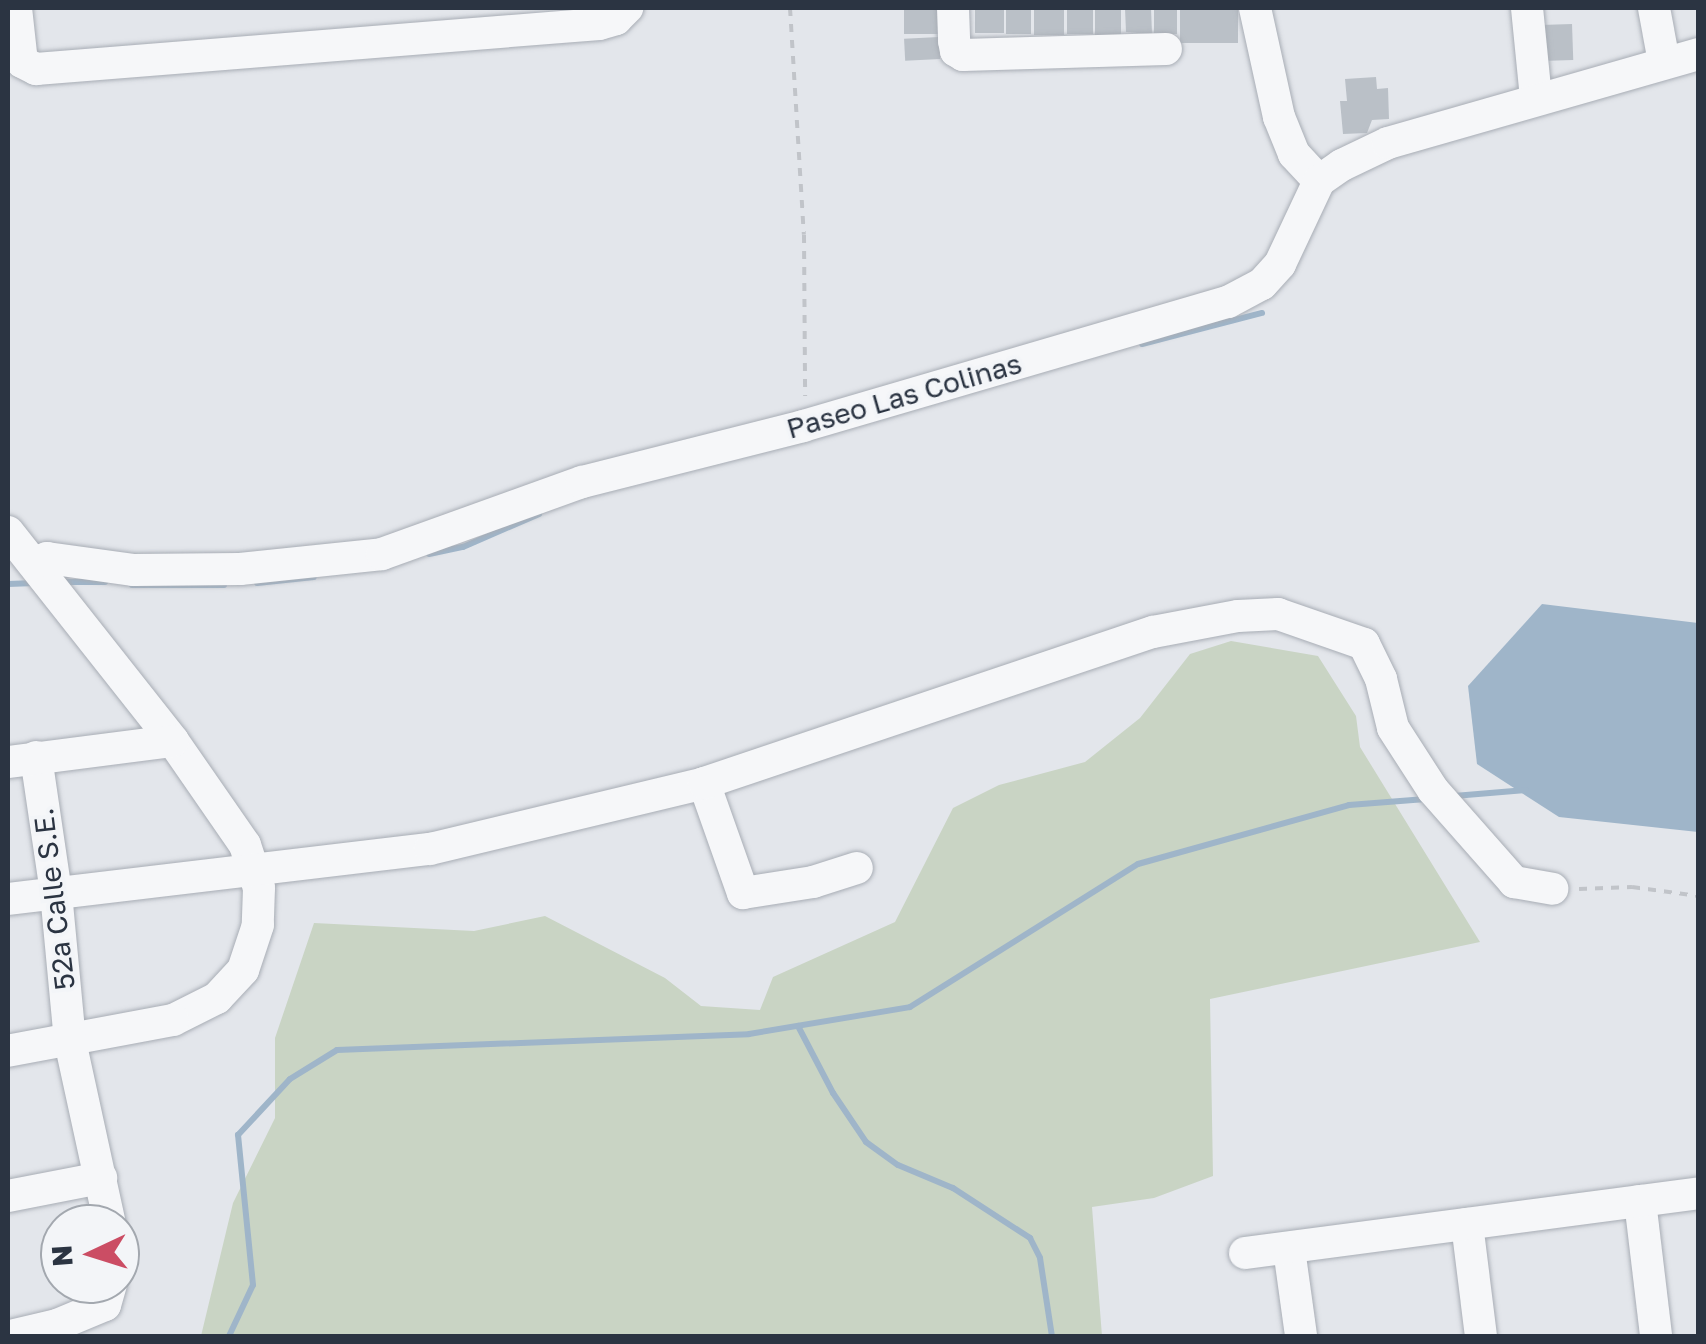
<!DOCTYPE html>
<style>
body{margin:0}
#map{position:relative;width:1706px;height:1344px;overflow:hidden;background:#e3e6eb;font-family:"Golos Text",sans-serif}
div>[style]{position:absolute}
.green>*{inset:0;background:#c9d4c4}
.water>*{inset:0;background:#9fb5c9}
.stream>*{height:6px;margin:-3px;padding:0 3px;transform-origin:3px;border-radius:3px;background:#9fb5c9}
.building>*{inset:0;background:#bac0c7;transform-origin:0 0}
.path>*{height:4px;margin-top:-2px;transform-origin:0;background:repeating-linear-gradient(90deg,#c1c4c9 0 8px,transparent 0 16px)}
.roads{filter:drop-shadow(0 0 2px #a8adb5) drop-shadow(0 0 2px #a8adb5)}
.minor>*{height:32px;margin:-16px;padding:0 16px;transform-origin:16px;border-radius:16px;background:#f6f7f9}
span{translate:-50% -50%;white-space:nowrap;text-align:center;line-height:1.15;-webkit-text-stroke:8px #f3f5f8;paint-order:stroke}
.street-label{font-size:28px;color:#2b3442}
.frame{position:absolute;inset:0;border:10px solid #2b3442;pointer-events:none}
.north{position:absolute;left:40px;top:1204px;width:100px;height:100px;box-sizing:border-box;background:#f3f5f8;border:2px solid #a3a8af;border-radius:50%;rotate:266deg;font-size:28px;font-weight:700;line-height:40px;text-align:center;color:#2b3442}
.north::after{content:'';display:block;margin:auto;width:35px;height:45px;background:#cb4d64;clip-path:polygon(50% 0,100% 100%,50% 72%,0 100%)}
</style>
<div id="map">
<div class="green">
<div style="clip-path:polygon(1231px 641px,1318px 656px,1356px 716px,1360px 747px,1480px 942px,1210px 999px,1213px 1176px,1154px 1198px,1092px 1207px,1102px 1336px,201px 1336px,233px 1203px,275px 1118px,275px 1038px,314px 923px,474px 931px,545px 916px,665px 978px,701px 1006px,760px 1010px,773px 977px,895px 922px,953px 808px,999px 785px,1085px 762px,1140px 718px,1190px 654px)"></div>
</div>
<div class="water">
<div style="clip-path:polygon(1542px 604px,1698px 623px,1698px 832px,1559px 817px,1477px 764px,1468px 686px)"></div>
</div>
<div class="stream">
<div style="left:1142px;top:344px;width:124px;rotate:-14.5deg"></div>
<div style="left:429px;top:554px;width:35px;rotate:-12deg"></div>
<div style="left:463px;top:547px;width:83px;rotate:-23.5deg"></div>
<div style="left:63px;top:582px;width:42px"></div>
<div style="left:257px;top:583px;width:57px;rotate:-6deg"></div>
<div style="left:8px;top:584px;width:27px;rotate:-2deg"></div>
<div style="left:132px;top:585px;width:92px"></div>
<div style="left:1454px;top:796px;width:72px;rotate:-4.8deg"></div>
<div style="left:798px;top:1026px;width:76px;rotate:62.4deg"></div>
<div style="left:833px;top:1093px;width:59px;rotate:56deg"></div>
<div style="left:866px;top:1142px;width:39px;rotate:36deg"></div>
<div style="left:898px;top:1165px;width:60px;rotate:22.7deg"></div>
<div style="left:953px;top:1188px;width:92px;rotate:33deg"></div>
<div style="left:1030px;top:1238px;width:22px;rotate:63deg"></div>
<div style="left:1040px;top:1258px;width:79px;rotate:81.3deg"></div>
<div style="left:229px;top:1336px;width:56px;rotate:-64.8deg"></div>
<div style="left:253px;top:1285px;width:151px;rotate:-95.7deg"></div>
<div style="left:238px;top:1135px;width:76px;rotate:-47.1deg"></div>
<div style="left:290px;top:1079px;width:55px;rotate:-31.7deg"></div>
<div style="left:337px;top:1050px;width:412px;rotate:-2.2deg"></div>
<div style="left:749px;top:1034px;width:163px;rotate:-9.5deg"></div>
<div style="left:910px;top:1007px;width:269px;rotate:-32.1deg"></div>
<div style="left:1138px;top:864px;width:219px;rotate:-15.6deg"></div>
<div style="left:1349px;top:805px;width:77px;rotate:-4.5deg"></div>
</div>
<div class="building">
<div style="left:904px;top:8px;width:35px;height:26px"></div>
<div style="left:975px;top:8px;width:29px;height:25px"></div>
<div style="left:1006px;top:8px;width:25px;height:26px"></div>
<div style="left:1034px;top:8px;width:30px;height:27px"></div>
<div style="left:1067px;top:8px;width:26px;height:26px"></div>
<div style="left:1095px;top:8px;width:26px;height:27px"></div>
<div style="clip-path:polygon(1125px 8px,1151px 8px,1152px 34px,1126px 32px)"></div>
<div style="left:1154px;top:8px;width:23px;height:26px"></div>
<div style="left:1180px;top:8px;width:58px;height:35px"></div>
<div style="left:1572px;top:24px;width:36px;height:32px;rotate:88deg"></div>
<div style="left:939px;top:37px;width:22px;height:35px;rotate:87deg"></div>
<div style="clip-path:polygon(1376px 77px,1377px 89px,1388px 88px,1389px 119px,1372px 120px,1367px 133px,1343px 134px,1340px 101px,1347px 101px,1345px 79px)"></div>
</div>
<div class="path">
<div style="left:790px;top:8px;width:227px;rotate:86.5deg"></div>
<div style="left:804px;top:235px;width:161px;rotate:89.6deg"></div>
<div style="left:1579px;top:889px;width:53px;rotate:-2.2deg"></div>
<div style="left:1632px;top:887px;width:67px;rotate:7.8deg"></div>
</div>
<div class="roads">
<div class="minor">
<div style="left:16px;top:8px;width:54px;rotate:83.7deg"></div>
<div style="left:22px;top:62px;width:16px;rotate:27deg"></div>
<div style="left:36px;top:69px;width:565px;rotate:-4.57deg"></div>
<div style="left:599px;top:24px;width:18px;rotate:-16deg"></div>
<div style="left:616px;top:19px;width:16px;rotate:-45deg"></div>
<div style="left:953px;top:8px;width:33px;rotate:88deg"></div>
<div style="left:954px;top:41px;width:10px;rotate:79deg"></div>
<div style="left:956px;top:51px;width:8px;rotate:30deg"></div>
<div style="left:963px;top:55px;width:203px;rotate:-1.7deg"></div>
<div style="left:1255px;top:8px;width:112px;rotate:77.6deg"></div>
<div style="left:1279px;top:117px;width:40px;rotate:68deg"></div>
<div style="left:1294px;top:154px;width:37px;rotate:47deg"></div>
<div style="left:1527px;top:8px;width:90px;rotate:84.3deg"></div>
<div style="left:1654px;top:8px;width:55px;rotate:79.5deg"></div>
<div style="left:8px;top:532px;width:266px;rotate:51.7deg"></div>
<div style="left:173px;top:741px;width:126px;rotate:55.3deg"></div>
<div style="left:245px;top:845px;width:45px;rotate:72deg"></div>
<div style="left:259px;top:888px;width:37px;rotate:92deg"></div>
<div style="left:258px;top:925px;width:47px;rotate:108.4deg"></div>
<div style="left:243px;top:970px;width:38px;rotate:133deg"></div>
<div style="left:217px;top:998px;width:49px;rotate:153.4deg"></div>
<div style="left:173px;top:1020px;width:168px;rotate:169.4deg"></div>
<div style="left:34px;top:563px;width:14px;rotate:-21deg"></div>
<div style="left:47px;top:558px;width:88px;rotate:7.9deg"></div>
<div style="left:134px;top:570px;width:106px;rotate:-0.5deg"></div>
<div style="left:240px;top:569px;width:143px;rotate:-6deg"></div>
<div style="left:382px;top:554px;width:213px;rotate:-19.8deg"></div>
<div style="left:582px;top:482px;width:228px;rotate:-14.2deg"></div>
<div style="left:803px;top:426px;width:443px;rotate:-16.3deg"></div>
<div style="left:1228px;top:302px;width:38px;rotate:-28deg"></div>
<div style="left:1262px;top:284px;width:27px;rotate:-48deg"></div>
<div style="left:1280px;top:264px;width:92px;rotate:-64.8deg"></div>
<div style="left:1319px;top:181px;width:28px;rotate:-35deg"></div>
<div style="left:1342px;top:165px;width:51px;rotate:-25.6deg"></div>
<div style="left:1388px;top:143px;width:323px;rotate:-16deg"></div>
<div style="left:36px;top:757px;width:137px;rotate:81.6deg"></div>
<div style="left:56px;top:893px;width:149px;rotate:84.6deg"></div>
<div style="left:70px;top:1041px;width:187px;rotate:77.7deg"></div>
<div style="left:8px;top:762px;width:166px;rotate:-7.3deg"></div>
<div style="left:704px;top:783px;width:117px;rotate:70.5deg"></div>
<div style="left:743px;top:893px;width:71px;rotate:-8.9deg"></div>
<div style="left:813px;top:882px;width:46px;rotate:-17.7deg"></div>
<div style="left:8px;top:899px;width:425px;rotate:-6.8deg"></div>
<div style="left:430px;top:849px;width:282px;rotate:-13.5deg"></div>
<div style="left:704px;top:783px;width:474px;rotate:-18.6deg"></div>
<div style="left:1153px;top:632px;width:86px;rotate:-10.7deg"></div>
<div style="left:1238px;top:616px;width:40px;rotate:-2.9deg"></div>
<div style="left:1278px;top:614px;width:91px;rotate:19.2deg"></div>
<div style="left:1364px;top:644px;width:39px;rotate:64deg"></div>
<div style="left:1381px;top:679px;width:50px;rotate:76.2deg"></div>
<div style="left:1393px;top:728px;width:74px;rotate:57.2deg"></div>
<div style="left:1433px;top:790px;width:123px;rotate:48.6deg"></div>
<div style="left:1514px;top:882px;width:39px;rotate:10deg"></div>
<div style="left:8px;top:1196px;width:95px;rotate:-11deg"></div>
<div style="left:1640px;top:1201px;width:136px;rotate:83.2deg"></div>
<div style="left:1467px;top:1224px;width:113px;rotate:82.9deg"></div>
<div style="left:1289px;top:1249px;width:88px;rotate:82.1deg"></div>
<div style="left:1245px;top:1253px;width:457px;rotate:-7.5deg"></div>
<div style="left:10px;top:1336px;width:48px;rotate:-13.2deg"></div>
<div style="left:57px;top:1325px;width:52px;rotate:-22.6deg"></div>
<div style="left:105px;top:1305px;width:22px;rotate:-74deg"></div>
</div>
</div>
<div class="street-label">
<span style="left:904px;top:396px;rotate:-16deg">Paseo Las Colinas</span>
<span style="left:54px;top:899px;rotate:-97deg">52a Calle S.E.</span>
</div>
<div class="frame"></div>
<div class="north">N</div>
</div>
